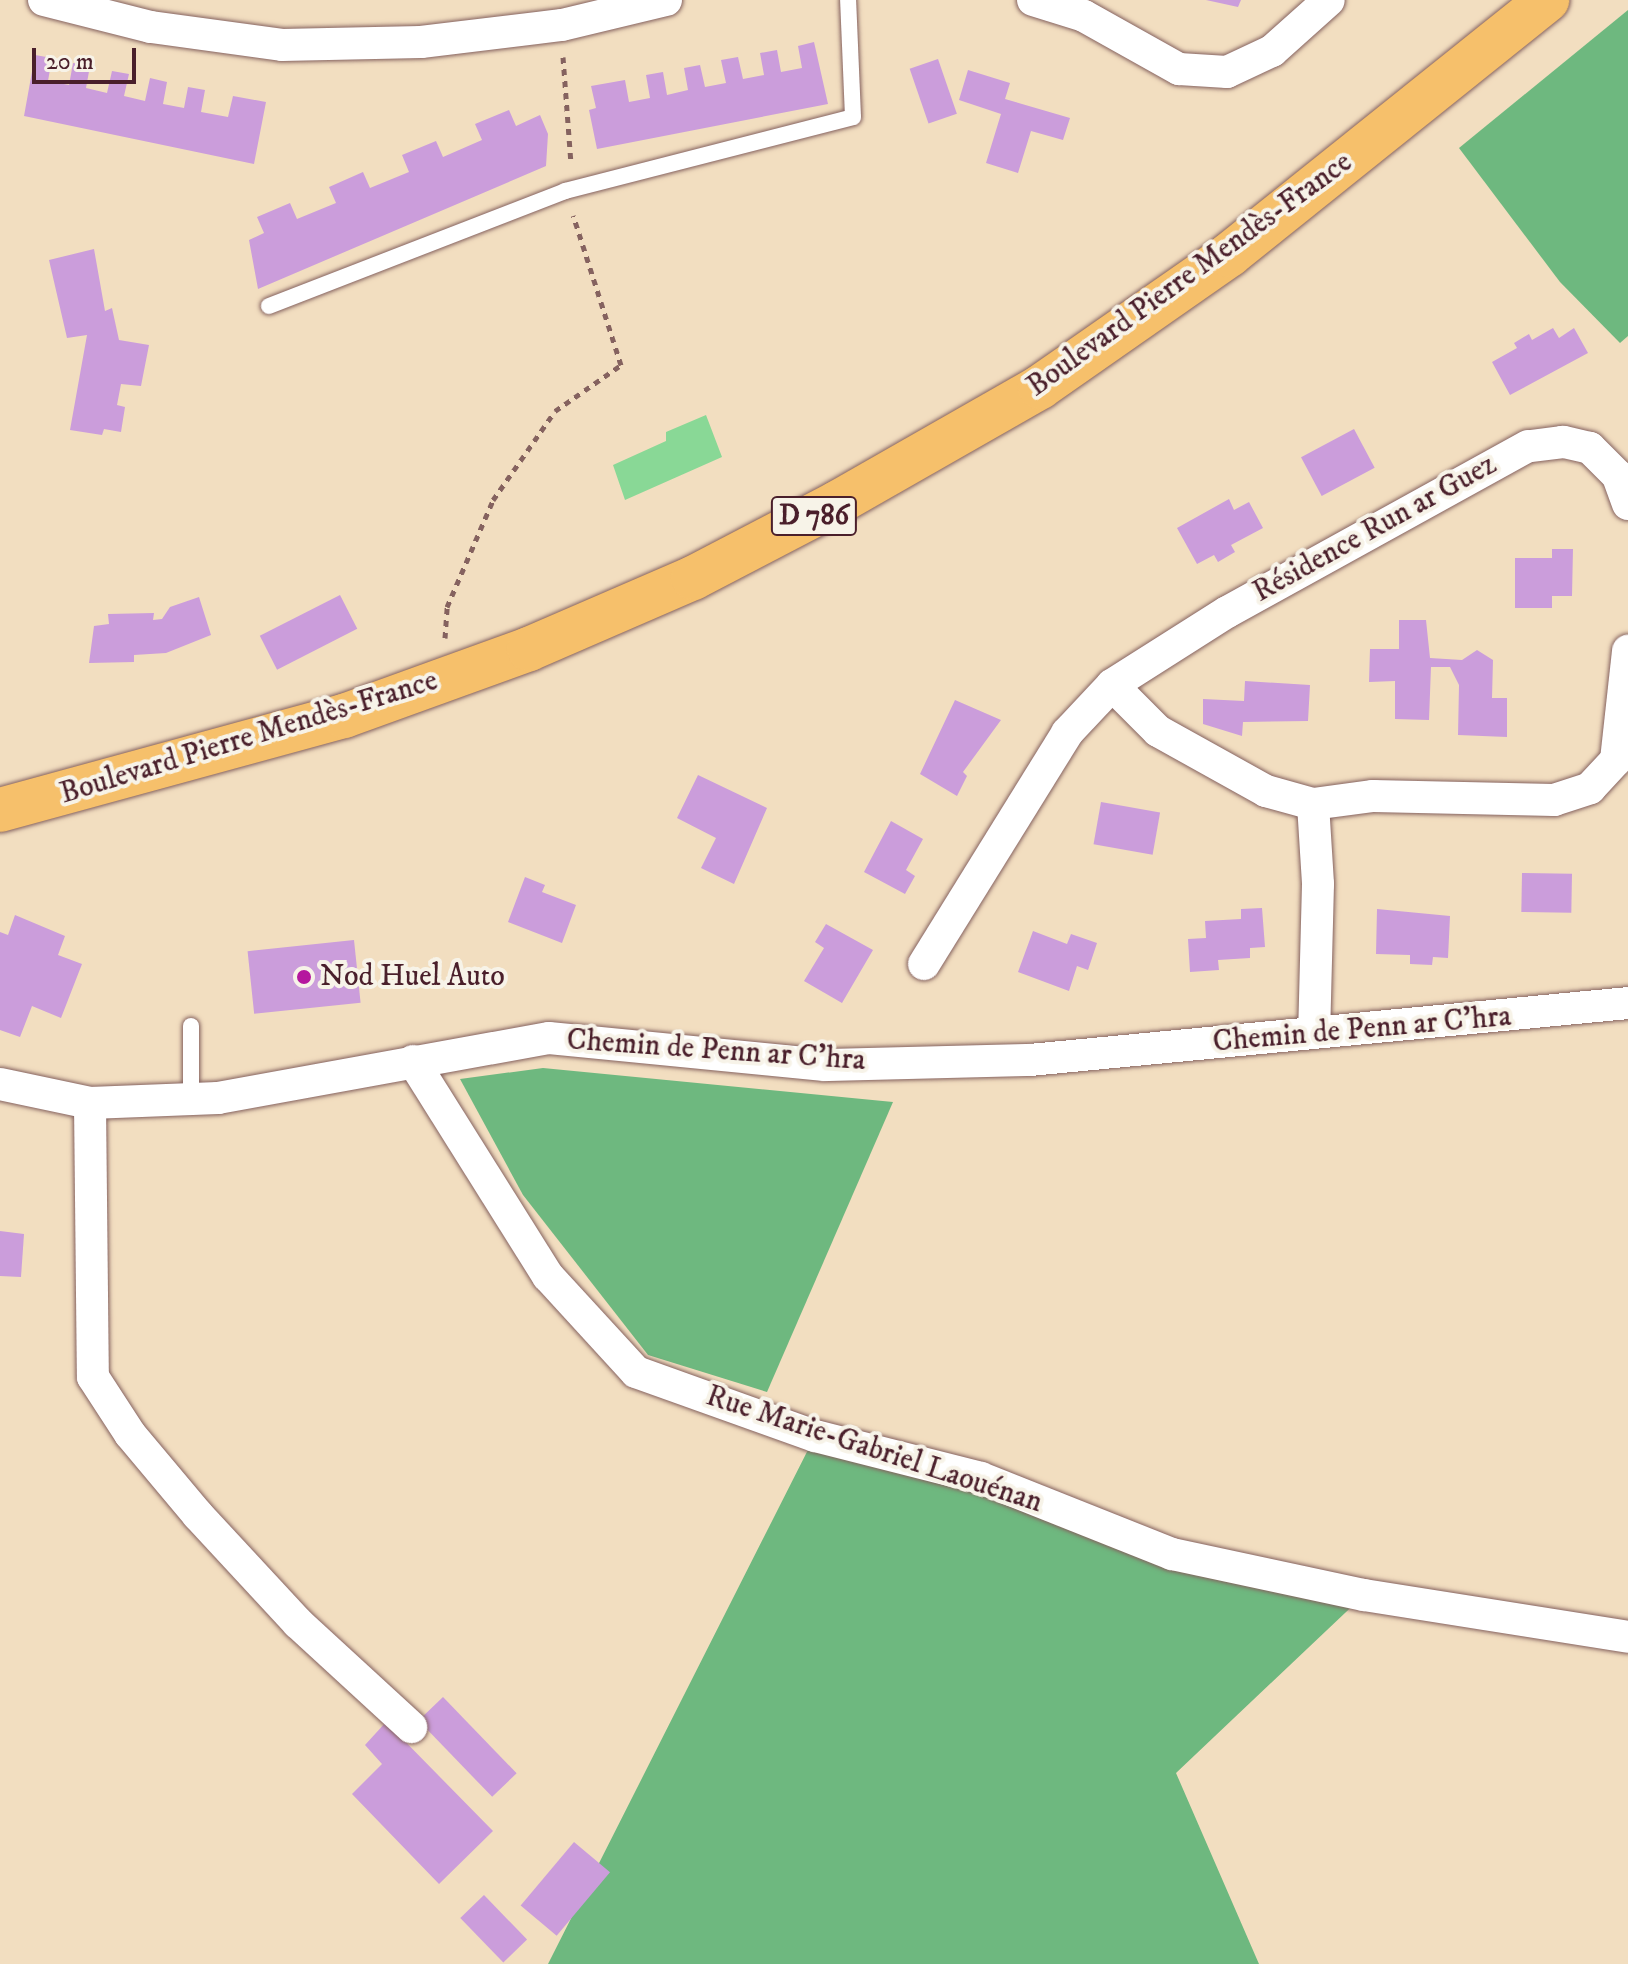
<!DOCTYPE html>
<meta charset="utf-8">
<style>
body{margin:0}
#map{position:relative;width:1628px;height:1964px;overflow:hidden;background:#f2dec0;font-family:"IM FELL DW Pica",serif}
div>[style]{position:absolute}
.green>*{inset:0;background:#89d896}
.forest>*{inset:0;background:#6eb87f}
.building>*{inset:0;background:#cb9ddb;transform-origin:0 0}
.path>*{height:5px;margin-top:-2.5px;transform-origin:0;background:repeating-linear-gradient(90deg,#85625f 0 6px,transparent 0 12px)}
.roads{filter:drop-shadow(0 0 2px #85625f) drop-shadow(0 0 2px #85625f)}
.service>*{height:16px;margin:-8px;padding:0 8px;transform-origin:8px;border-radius:8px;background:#fff}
.minor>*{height:32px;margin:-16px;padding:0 16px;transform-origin:16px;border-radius:16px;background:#fff}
.primary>*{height:44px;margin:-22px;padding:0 22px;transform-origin:22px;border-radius:22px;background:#f6c06b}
.dots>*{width:22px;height:22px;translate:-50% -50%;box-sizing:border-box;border:4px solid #f7f3e8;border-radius:50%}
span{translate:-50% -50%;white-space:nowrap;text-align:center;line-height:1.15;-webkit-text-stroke:8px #f7f3e8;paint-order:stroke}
.shield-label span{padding:2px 6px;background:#f7f3e8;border:2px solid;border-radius:6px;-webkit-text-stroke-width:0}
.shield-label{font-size:28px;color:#4a1f2b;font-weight:700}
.street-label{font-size:30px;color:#4a1f2b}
.poi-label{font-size:30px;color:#4a1f2b}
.left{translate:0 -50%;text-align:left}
.scale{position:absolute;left:32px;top:48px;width:104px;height:36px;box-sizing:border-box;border:4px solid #4a1f2b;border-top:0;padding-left:10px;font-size:24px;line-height:28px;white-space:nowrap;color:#4a1f2b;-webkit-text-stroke:6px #f7f3e8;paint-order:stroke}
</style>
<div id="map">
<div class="green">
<div style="clip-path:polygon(706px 415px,722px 457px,625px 500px,613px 465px,666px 441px,666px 432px)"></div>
</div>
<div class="forest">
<div style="clip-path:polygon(1628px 10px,1628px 336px,1620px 343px,1560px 282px,1459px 148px)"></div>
<div style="clip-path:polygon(543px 1068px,893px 1102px,767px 1392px,648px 1355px,523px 1195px,460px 1079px)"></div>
<div style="clip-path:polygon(815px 1436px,1364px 1595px,1176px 1773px,1259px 1964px,548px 1964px)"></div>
</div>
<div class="building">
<div style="clip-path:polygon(1206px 0,1241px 0,1238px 7px)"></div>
<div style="clip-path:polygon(814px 42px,828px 104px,597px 149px,589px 110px,596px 108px,591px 86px,625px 80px,629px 102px,650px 98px,646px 75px,663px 72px,667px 95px,688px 90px,684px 68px,700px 65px,705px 87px,726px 83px,721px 60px,738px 57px,743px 79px,764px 75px,760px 53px,777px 50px,781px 72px,802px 68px,798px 46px)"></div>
<div style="clip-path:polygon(35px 55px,52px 58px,48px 81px,69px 85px,73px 63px,90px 66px,86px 88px,107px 93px,112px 71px,129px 74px,124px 96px,145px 101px,150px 78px,167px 82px,163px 104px,184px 108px,188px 87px,205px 90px,201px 112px,228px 117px,233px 96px,266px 102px,254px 164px,24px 116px)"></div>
<div style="left:938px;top:59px;width:58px;height:30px;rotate:71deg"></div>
<div style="clip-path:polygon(968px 70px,1010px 83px,1005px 99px,1070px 118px,1063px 140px,1031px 131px,1018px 173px,986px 163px,1001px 114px,959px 100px)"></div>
<div style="clip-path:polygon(509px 110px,516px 126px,540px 115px,548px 134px,546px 166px,258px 289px,249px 240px,264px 233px,257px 217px,290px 203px,297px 219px,336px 203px,329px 187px,363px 172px,370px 188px,409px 172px,402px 155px,436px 141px,443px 157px,482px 140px,475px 124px)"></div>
<div style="clip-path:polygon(94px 249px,105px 311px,112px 308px,119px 340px,149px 345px,141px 386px,121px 384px,117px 405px,125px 407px,121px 432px,104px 429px,102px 435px,70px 430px,87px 335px,67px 338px,49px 260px)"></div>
<div style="clip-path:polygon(1553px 328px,1559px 338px,1574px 328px,1588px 353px,1510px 395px,1492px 362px,1517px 348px,1514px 343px,1529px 334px,1532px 340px)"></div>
<div style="left:1354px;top:429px;width:44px;height:60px;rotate:62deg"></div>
<div style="clip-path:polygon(1229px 499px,1234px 510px,1249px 502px,1263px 528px,1231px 545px,1235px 552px,1218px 562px,1214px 555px,1197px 564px,1177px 528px)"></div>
<div style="clip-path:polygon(1552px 549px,1573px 549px,1572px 596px,1552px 596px,1552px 608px,1515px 608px,1515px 558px,1552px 558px)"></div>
<div style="left:340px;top:595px;width:38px;height:90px;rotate:63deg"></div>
<div style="clip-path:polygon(199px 597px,211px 635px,166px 653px,134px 655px,134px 662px,89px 663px,94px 626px,109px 624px,108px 614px,154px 613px,153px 620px,162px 619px,170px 607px)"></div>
<div style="clip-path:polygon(1399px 620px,1426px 620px,1430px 658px,1462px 660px,1477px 650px,1493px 660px,1492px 698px,1507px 698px,1507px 737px,1458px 735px,1459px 685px,1450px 667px,1431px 667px,1429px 720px,1395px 719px,1395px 681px,1369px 682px,1370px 649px,1399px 649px)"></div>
<div style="clip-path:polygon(1245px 681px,1310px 685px,1308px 721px,1243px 722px,1242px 736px,1203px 724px,1203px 699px,1244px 701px)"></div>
<div style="clip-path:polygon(955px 700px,1001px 720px,963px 772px,967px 776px,957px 796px,920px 774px)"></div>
<div style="clip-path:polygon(698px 775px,767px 808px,734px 884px,701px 868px,716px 838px,677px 818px)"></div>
<div style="left:1101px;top:802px;width:60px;height:43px;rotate:10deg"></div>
<div style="clip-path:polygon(891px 821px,923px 839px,906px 870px,915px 876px,905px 894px,864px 872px)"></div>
<div style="left:1522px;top:873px;width:50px;height:39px;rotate:1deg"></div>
<div style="clip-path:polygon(525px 877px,545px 885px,542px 892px,576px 905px,562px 943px,508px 922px)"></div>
<div style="clip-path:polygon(1262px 908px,1265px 947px,1250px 948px,1250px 958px,1218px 960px,1219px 970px,1190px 972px,1188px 939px,1206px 938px,1205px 921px,1241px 919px,1241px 909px)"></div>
<div style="clip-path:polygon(1377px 909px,1450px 916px,1448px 958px,1433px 957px,1432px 965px,1410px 964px,1410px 955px,1376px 954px)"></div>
<div style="clip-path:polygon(15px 915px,65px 936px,58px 955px,82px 964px,61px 1018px,32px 1006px,20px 1037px,0 1030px,0 932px,8px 935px)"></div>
<div style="clip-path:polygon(826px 924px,873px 950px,842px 1003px,804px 981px,824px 948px,815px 942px)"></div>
<div style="clip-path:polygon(1033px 931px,1067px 944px,1071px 934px,1097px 943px,1088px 970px,1077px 966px,1069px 991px,1018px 972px)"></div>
<div style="left:354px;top:940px;width:63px;height:107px;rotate:84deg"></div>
<div style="clip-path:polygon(0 1231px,24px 1234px,21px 1277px,0 1276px)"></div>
<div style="left:443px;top:1697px;width:106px;height:34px;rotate:46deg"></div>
<div style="clip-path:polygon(386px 1722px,493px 1831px,439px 1884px,352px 1794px,382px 1764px,365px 1745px)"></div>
<div style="left:574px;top:1842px;width:47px;height:83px;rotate:40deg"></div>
<div style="left:484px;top:1895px;width:62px;height:33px;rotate:46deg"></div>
</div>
<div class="path">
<div style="left:563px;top:57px;width:106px;rotate:85.7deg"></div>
<div style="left:445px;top:638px;width:31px;rotate:-86deg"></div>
<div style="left:447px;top:607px;width:116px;rotate:-66.7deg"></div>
<div style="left:493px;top:500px;width:108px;rotate:-55.1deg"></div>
<div style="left:555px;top:411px;width:80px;rotate:-34.9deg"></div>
<div style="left:621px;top:365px;width:157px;rotate:-107.7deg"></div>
</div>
<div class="roads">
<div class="service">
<div style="left:269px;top:306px;width:318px;rotate:-21.2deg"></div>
<div style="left:565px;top:191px;width:297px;rotate:-14.4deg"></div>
<div style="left:853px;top:117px;width:117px;rotate:-92.4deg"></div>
<div style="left:191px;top:1099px;width:73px;rotate:-90deg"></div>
</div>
<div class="minor">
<div style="left:44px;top:0;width:110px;rotate:14.2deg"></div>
<div style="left:151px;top:27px;width:132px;rotate:7.8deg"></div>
<div style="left:282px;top:45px;width:139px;rotate:-1.2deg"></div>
<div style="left:421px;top:42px;width:142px;rotate:-6.9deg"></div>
<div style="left:562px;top:25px;width:107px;rotate:-13.5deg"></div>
<div style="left:1033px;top:0;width:53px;rotate:17.4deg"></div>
<div style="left:1084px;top:16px;width:109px;rotate:29.2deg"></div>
<div style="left:1179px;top:69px;width:48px;rotate:3.6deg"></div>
<div style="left:1227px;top:72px;width:50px;rotate:-25deg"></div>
<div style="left:1272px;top:51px;width:76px;rotate:-41.8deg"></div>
<div style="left:1628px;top:504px;width:30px;rotate:-110deg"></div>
<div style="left:1618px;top:476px;width:40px;rotate:-135deg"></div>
<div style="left:1590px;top:448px;width:28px;rotate:-167deg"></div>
<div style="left:1563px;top:442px;width:35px;rotate:173deg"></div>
<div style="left:1528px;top:446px;width:344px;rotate:151.1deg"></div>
<div style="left:1227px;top:612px;width:136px;rotate:147.6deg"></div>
<div style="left:1112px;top:685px;width:65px;rotate:45deg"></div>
<div style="left:1158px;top:731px;width:124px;rotate:29.1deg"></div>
<div style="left:1266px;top:791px;width:49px;rotate:15.5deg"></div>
<div style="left:1313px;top:804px;width:61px;rotate:-7.6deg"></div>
<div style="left:1373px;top:796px;width:181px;rotate:1.3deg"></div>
<div style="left:1554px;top:800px;width:38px;rotate:-18deg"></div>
<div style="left:1590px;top:788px;width:38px;rotate:-47deg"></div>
<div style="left:1616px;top:760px;width:110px;rotate:-83.7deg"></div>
<div style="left:1313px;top:804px;width:80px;rotate:86.4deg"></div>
<div style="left:1318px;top:884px;width:148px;rotate:91.5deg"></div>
<div style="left:924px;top:964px;width:272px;rotate:-58.2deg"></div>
<div style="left:1067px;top:733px;width:66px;rotate:-46.8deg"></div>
<div style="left:413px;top:1061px;width:254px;rotate:57.9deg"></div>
<div style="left:548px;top:1276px;width:130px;rotate:47.5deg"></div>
<div style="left:636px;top:1372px;width:190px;rotate:19.7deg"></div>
<div style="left:815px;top:1436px;width:171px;rotate:14.2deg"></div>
<div style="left:981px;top:1478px;width:206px;rotate:21.7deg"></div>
<div style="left:1172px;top:1554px;width:196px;rotate:12.1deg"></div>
<div style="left:1364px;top:1595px;width:267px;rotate:9deg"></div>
<div style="left:0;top:1084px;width:92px;rotate:11.9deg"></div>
<div style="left:90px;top:1103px;width:128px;rotate:-2.2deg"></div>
<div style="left:218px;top:1098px;width:336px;rotate:-10.3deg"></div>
<div style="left:549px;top:1038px;width:277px;rotate:5.6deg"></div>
<div style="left:825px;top:1065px;width:205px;rotate:-1.4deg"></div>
<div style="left:1030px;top:1060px;width:601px;rotate:-5.44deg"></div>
<div style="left:90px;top:1103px;width:274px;rotate:89.4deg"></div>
<div style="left:93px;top:1377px;width:68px;rotate:57deg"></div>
<div style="left:130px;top:1434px;width:106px;rotate:50deg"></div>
<div style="left:198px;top:1515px;width:147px;rotate:47.2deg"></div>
<div style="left:298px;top:1623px;width:154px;rotate:42.6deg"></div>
</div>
<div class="primary">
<div style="left:0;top:810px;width:357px;rotate:-15.3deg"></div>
<div style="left:344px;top:716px;width:197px;rotate:-19.9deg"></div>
<div style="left:529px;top:649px;width:179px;rotate:-23.4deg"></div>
<div style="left:693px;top:578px;width:162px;rotate:-27.5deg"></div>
<div style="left:837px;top:503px;width:234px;rotate:-29.7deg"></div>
<div style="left:1040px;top:387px;width:231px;rotate:-34.9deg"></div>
<div style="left:1229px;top:255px;width:408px;rotate:-38.7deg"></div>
</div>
</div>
<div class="dots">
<div style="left:304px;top:977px;background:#b5179e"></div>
</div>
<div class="shield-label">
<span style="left:814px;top:516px">D 786</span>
</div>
<div class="street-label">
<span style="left:1190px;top:275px;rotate:-36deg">Boulevard Pierre Mendès-France</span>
<span style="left:1375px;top:529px;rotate:-29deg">Résidence Run ar Guez</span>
<span style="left:249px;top:738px;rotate:-17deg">Boulevard Pierre Mendès-France</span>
<span style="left:1362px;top:1030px;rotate:-5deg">Chemin de Penn ar C'hra</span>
<span style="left:716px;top:1051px;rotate:4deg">Chemin de Penn ar C'hra</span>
<span style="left:874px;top:1450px;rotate:18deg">Rue Marie-Gabriel Laouénan</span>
</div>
<div class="poi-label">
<span class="left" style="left:320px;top:977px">Nod Huel Auto</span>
</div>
<div class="scale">20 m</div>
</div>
